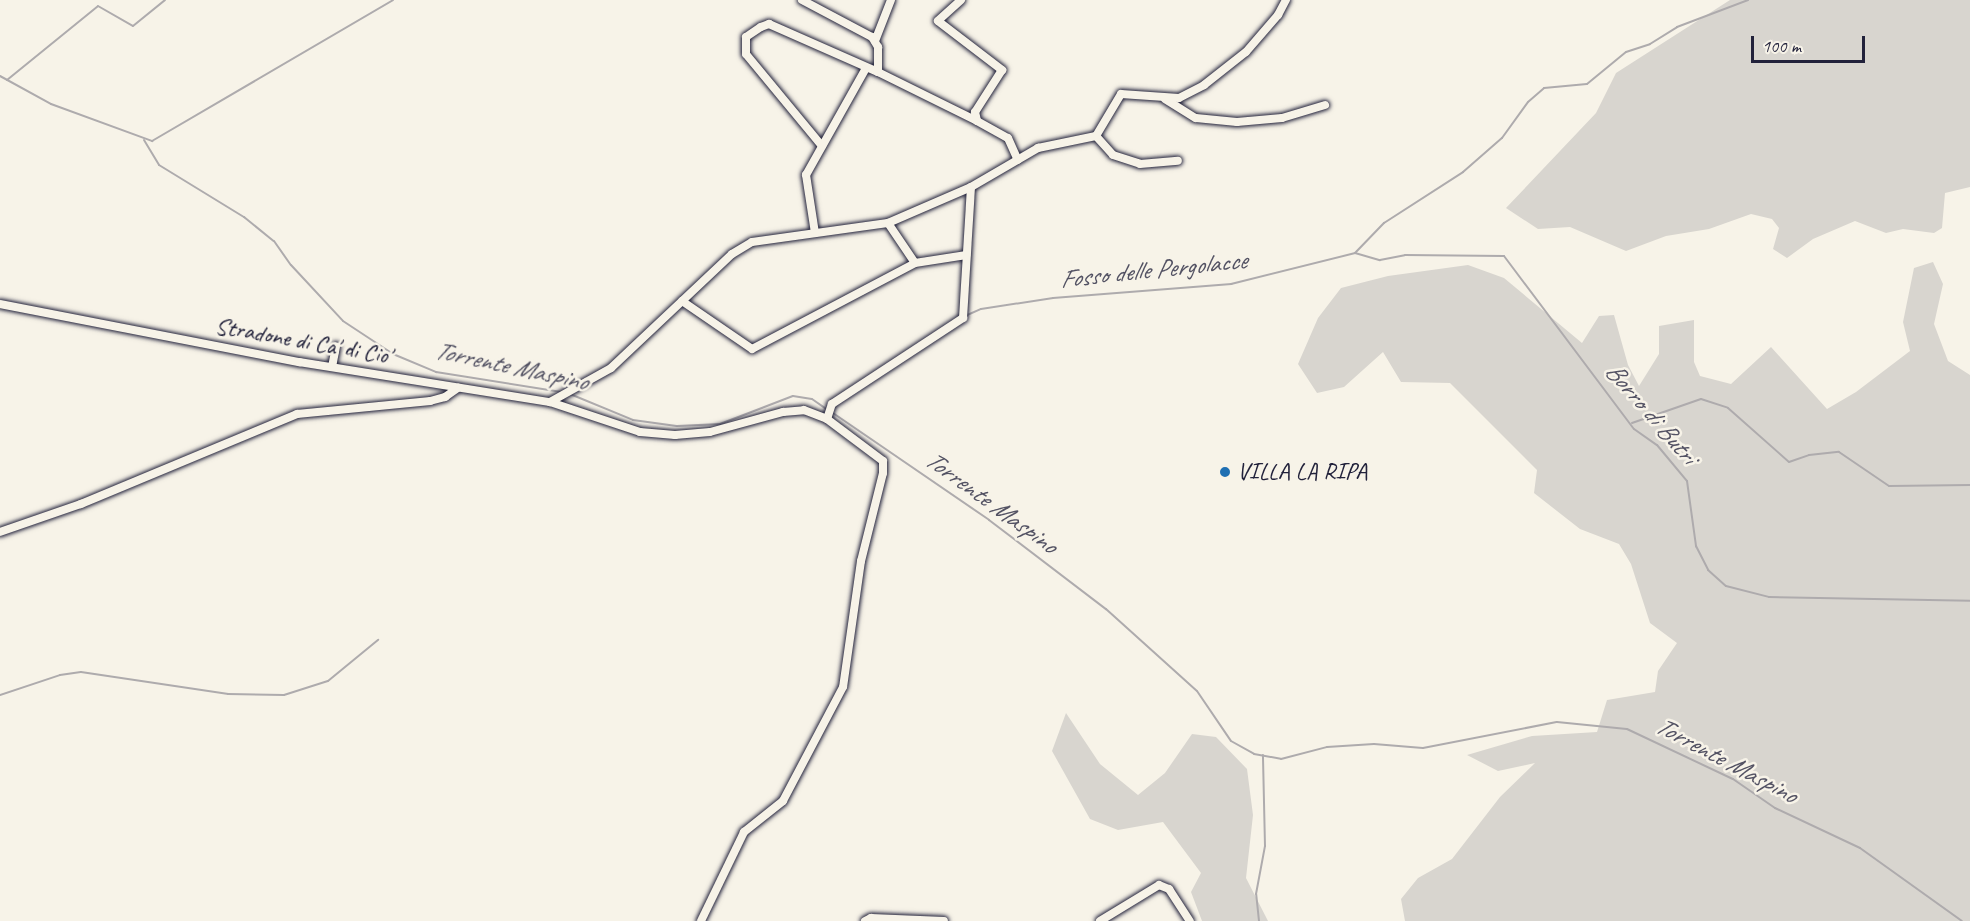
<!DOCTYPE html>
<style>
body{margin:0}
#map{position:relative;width:1970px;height:921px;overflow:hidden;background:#f7f3e8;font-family:Caveat,sans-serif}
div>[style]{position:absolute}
.green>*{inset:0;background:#d8d5cf}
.stream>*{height:2px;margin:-1px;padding:0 1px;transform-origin:1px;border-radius:1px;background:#aeabad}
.roads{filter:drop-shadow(0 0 2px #22223b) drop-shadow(0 0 2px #22223b)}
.minor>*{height:8px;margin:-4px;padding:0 4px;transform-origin:4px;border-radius:4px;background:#f7f3e8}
.dots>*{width:16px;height:16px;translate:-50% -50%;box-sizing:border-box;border:3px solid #f7f3e8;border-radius:50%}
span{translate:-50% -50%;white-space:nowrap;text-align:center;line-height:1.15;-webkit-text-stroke:5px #f7f3e8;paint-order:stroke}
.street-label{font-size:24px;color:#22223b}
.poi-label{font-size:24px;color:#22223b}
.left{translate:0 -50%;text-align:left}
.water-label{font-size:26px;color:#535263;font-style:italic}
.scale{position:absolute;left:1751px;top:36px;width:114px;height:27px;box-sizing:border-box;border:3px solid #22223b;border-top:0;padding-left:8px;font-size:18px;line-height:21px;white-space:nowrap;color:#22223b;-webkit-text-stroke:4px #f7f3e8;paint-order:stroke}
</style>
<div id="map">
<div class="green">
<div style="clip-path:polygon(1730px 0,1970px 0,1970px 187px,1945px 193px,1942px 228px,1934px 233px,1903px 229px,1886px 233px,1855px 221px,1813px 239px,1787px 258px,1773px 249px,1779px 228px,1772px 219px,1751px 214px,1709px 229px,1666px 236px,1626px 251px,1570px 227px,1538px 229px,1506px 208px,1596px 113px,1616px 73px)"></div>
<div style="clip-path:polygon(1933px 262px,1943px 284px,1934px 324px,1948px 361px,1970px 375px,1970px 921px,1405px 921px,1401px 899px,1418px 878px,1452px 859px,1500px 797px,1535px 763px,1498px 771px,1467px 755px,1532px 736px,1597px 732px,1607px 700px,1655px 692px,1658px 671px,1677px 643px,1650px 623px,1631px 564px,1619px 544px,1580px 529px,1534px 493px,1537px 470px,1450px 383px,1401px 382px,1383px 352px,1344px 387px,1317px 393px,1298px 364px,1318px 318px,1341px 288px,1388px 276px,1468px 265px,1504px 278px,1582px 343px,1599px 316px,1614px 315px,1628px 365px,1639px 386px,1659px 354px,1659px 326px,1694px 320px,1694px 362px,1700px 376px,1731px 384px,1771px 347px,1827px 409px,1856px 392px,1910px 351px,1903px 322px,1914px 268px)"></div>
<div style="clip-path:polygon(1066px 713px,1100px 764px,1138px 795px,1165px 773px,1192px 734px,1216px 737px,1247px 769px,1253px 815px,1246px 878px,1268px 921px,1202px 921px,1191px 892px,1201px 873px,1163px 822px,1118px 830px,1090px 819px,1052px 751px)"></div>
</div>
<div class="stream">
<div style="left:0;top:76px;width:58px;rotate:28.8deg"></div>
<div style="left:51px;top:104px;width:108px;rotate:20.1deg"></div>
<div style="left:152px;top:141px;width:279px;rotate:-30.3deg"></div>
<div style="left:7px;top:80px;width:117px;rotate:-39.1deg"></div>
<div style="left:98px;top:6px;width:40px;rotate:29.7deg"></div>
<div style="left:133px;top:26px;width:41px;rotate:-39.1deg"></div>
<div style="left:144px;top:140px;width:29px;rotate:59deg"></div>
<div style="left:159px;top:165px;width:100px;rotate:31.5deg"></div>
<div style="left:244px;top:217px;width:38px;rotate:39deg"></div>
<div style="left:274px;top:241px;width:29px;rotate:55deg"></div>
<div style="left:291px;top:265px;width:76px;rotate:47.1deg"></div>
<div style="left:343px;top:321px;width:60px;rotate:33.4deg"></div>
<div style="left:393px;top:354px;width:47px;rotate:22.7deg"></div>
<div style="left:436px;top:372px;width:127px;rotate:9.1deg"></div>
<div style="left:1355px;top:253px;width:26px;rotate:16deg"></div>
<div style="left:1380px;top:260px;width:25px;rotate:-11deg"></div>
<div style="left:1405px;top:255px;width:99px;rotate:0.6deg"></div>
<div style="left:1504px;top:256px;width:216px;rotate:53.1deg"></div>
<div style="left:1634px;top:429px;width:28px;rotate:35deg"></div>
<div style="left:1657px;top:445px;width:47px;rotate:50.2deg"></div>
<div style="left:1687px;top:481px;width:66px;rotate:82.1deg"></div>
<div style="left:1696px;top:546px;width:27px;rotate:63deg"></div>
<div style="left:1708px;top:570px;width:24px;rotate:42deg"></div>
<div style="left:1726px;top:586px;width:44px;rotate:14.3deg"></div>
<div style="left:1769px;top:597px;width:201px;rotate:1.1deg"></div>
<div style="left:965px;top:316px;width:17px;rotate:-24deg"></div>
<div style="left:981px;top:309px;width:73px;rotate:-8.7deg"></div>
<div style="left:1053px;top:298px;width:179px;rotate:-4.5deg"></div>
<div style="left:1231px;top:284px;width:128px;rotate:-14deg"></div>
<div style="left:1355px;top:253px;width:42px;rotate:-46deg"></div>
<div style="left:1384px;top:223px;width:94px;rotate:-32.8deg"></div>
<div style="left:1463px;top:172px;width:52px;rotate:-41.1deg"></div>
<div style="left:1502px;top:138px;width:44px;rotate:-54.2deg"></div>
<div style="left:1528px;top:102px;width:21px;rotate:-41deg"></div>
<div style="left:1544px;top:88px;width:43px;rotate:-5.3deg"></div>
<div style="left:1587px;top:84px;width:50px;rotate:-39.4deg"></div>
<div style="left:1626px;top:52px;width:25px;rotate:-18deg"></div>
<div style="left:1650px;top:44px;width:32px;rotate:-32deg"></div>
<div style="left:1677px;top:27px;width:76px;rotate:-20.8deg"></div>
<div style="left:570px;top:394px;width:68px;rotate:22.4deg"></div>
<div style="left:633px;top:420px;width:44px;rotate:7.8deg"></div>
<div style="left:677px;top:426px;width:43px;rotate:-2.7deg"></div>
<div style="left:720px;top:424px;width:78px;rotate:-21deg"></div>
<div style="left:793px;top:396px;width:19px;rotate:9deg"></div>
<div style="left:812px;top:399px;width:19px;rotate:35deg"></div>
<div style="left:833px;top:413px;width:189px;rotate:34.4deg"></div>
<div style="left:989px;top:520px;width:147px;rotate:37.3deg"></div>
<div style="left:1106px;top:609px;width:122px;rotate:42deg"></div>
<div style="left:1197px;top:691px;width:60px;rotate:55.8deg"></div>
<div style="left:1231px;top:741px;width:26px;rotate:29deg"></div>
<div style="left:1254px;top:754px;width:27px;rotate:10deg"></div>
<div style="left:1281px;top:759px;width:48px;rotate:-14.6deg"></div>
<div style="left:1327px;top:747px;width:47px;rotate:-3.7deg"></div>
<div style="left:1374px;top:744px;width:49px;rotate:4.7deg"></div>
<div style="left:1423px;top:748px;width:136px;rotate:-11deg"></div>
<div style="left:1557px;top:722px;width:70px;rotate:5.7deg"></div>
<div style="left:1627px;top:729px;width:117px;rotate:25.3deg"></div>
<div style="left:1733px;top:779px;width:51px;rotate:34.6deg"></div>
<div style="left:1775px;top:808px;width:94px;rotate:25.2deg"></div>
<div style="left:1860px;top:848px;width:125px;rotate:35.6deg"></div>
<div style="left:1632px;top:423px;width:73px;rotate:-19.2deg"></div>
<div style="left:1701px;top:399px;width:28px;rotate:18deg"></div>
<div style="left:1728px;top:408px;width:81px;rotate:41.5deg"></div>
<div style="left:1789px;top:462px;width:21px;rotate:-19deg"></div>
<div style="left:1809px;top:455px;width:30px;rotate:-6deg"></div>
<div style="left:1839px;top:452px;width:60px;rotate:34.2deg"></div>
<div style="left:1889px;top:486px;width:81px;rotate:-0.7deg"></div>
<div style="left:0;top:695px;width:63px;rotate:-18.4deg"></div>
<div style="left:60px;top:675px;width:21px;rotate:-8deg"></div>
<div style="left:81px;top:672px;width:149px;rotate:8.5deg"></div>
<div style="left:228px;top:694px;width:56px;rotate:1deg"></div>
<div style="left:284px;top:695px;width:46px;rotate:-17.7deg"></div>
<div style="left:328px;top:681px;width:65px;rotate:-39.4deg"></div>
<div style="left:1259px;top:921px;width:27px;rotate:-96deg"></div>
<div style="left:1256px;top:894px;width:49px;rotate:-79.4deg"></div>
<div style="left:1265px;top:846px;width:91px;rotate:-91.3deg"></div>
</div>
<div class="roads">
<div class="minor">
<div style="left:802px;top:0;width:79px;rotate:27.9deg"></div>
<div style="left:872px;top:37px;width:12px;rotate:59deg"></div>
<div style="left:878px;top:47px;width:25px;rotate:90deg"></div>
<div style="left:961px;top:0;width:31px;rotate:138deg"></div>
<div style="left:938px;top:21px;width:81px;rotate:37.4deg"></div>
<div style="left:1002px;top:70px;width:50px;rotate:122.7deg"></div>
<div style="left:975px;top:112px;width:9px;rotate:77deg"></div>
<div style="left:977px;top:121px;width:35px;rotate:29deg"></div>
<div style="left:1008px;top:138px;width:24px;rotate:66deg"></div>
<div style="left:875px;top:41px;width:44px;rotate:-68.7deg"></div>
<div style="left:1165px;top:99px;width:36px;rotate:32deg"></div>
<div style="left:1196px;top:118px;width:41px;rotate:5.6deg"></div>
<div style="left:1237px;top:122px;width:45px;rotate:-5.1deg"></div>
<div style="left:1282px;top:118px;width:45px;rotate:-16.8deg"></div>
<div style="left:1096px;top:136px;width:25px;rotate:48deg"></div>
<div style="left:1113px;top:155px;width:28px;rotate:18deg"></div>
<div style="left:1140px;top:164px;width:38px;rotate:-5deg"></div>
<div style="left:822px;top:146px;width:119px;rotate:-129.6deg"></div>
<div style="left:746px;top:54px;width:17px;rotate:-90deg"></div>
<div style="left:746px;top:37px;width:18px;rotate:-34deg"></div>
<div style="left:761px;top:27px;width:9px;rotate:-21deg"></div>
<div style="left:769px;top:24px;width:119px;rotate:23.8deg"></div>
<div style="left:878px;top:72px;width:110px;rotate:26.3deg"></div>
<div style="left:888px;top:223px;width:48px;rotate:56deg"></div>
<div style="left:815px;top:233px;width:59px;rotate:-98.8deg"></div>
<div style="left:806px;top:175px;width:123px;rotate:-60.7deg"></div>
<div style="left:682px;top:301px;width:85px;rotate:34.4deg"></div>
<div style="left:752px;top:349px;width:184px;rotate:-27.8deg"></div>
<div style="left:915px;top:263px;width:52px;rotate:-8.9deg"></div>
<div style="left:0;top:304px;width:305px;rotate:11deg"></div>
<div style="left:299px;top:362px;width:254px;rotate:9.1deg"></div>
<div style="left:550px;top:402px;width:70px;rotate:-29.1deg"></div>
<div style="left:611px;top:368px;width:166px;rotate:-43.3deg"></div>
<div style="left:732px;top:254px;width:23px;rotate:-31deg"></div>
<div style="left:752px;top:242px;width:137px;rotate:-8deg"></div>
<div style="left:888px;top:223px;width:90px;rotate:-23.4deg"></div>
<div style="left:971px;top:187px;width:78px;rotate:-30.2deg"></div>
<div style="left:1038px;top:148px;width:59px;rotate:-11.7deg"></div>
<div style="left:1096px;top:136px;width:49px;rotate:-59.2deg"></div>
<div style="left:1121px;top:94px;width:58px;rotate:3.9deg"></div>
<div style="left:1179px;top:98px;width:28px;rotate:-27deg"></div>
<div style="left:1204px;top:85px;width:53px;rotate:-38.2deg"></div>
<div style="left:1246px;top:52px;width:49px;rotate:-49.1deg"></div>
<div style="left:1278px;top:15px;width:17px;rotate:-62deg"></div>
<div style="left:332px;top:367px;width:21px;rotate:-79deg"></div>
<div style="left:550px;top:402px;width:95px;rotate:18.4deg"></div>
<div style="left:640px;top:432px;width:35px;rotate:5deg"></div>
<div style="left:675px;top:435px;width:35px;rotate:-5deg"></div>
<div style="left:710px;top:432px;width:76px;rotate:-15.3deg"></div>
<div style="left:783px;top:412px;width:21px;rotate:-5deg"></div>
<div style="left:804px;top:410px;width:25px;rotate:21deg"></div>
<div style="left:827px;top:419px;width:70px;rotate:36.9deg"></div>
<div style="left:883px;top:461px;width:12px;rotate:90deg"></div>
<div style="left:883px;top:473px;width:91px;rotate:104deg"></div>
<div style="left:861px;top:561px;width:127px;rotate:98.1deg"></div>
<div style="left:843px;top:687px;width:129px;rotate:117.8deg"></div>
<div style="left:783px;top:801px;width:50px;rotate:141.5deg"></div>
<div style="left:744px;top:832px;width:99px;rotate:115.8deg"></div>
<div style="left:827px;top:419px;width:16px;rotate:-72deg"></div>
<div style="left:832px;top:404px;width:157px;rotate:-33.3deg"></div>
<div style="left:963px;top:318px;width:131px;rotate:-86.5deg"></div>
<div style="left:0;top:532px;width:86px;rotate:-19.1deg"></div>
<div style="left:81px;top:504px;width:234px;rotate:-22.6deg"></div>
<div style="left:297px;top:414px;width:134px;rotate:-5.6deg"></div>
<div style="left:430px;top:401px;width:16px;rotate:-15deg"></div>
<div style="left:445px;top:397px;width:16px;rotate:-35deg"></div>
<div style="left:865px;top:921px;width:7px;rotate:-27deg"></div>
<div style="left:871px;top:918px;width:73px;rotate:2.4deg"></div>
<div style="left:1100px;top:921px;width:69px;rotate:-31.4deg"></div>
<div style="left:1159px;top:885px;width:11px;rotate:22deg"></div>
<div style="left:1169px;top:889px;width:38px;rotate:57deg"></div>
</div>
</div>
<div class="dots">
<div style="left:1225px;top:472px;background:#1f6fb2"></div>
</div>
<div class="street-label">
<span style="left:303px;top:341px;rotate:10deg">Stradone di Ca' di Cio'</span>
</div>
<div class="poi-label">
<span class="left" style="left:1237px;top:472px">VILLA LA RIPA</span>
</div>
<div class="water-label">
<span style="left:1153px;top:270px;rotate:-6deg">Fosso delle Pergolacce</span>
<span style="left:511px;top:366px;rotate:12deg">Torrente Maspino</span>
<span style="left:1651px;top:413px;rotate:49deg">Borro di Butri</span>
<span style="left:991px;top:502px;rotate:36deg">Torrente Maspino</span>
<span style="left:1726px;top:760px;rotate:28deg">Torrente Maspino</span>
</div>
<div class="scale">100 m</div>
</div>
